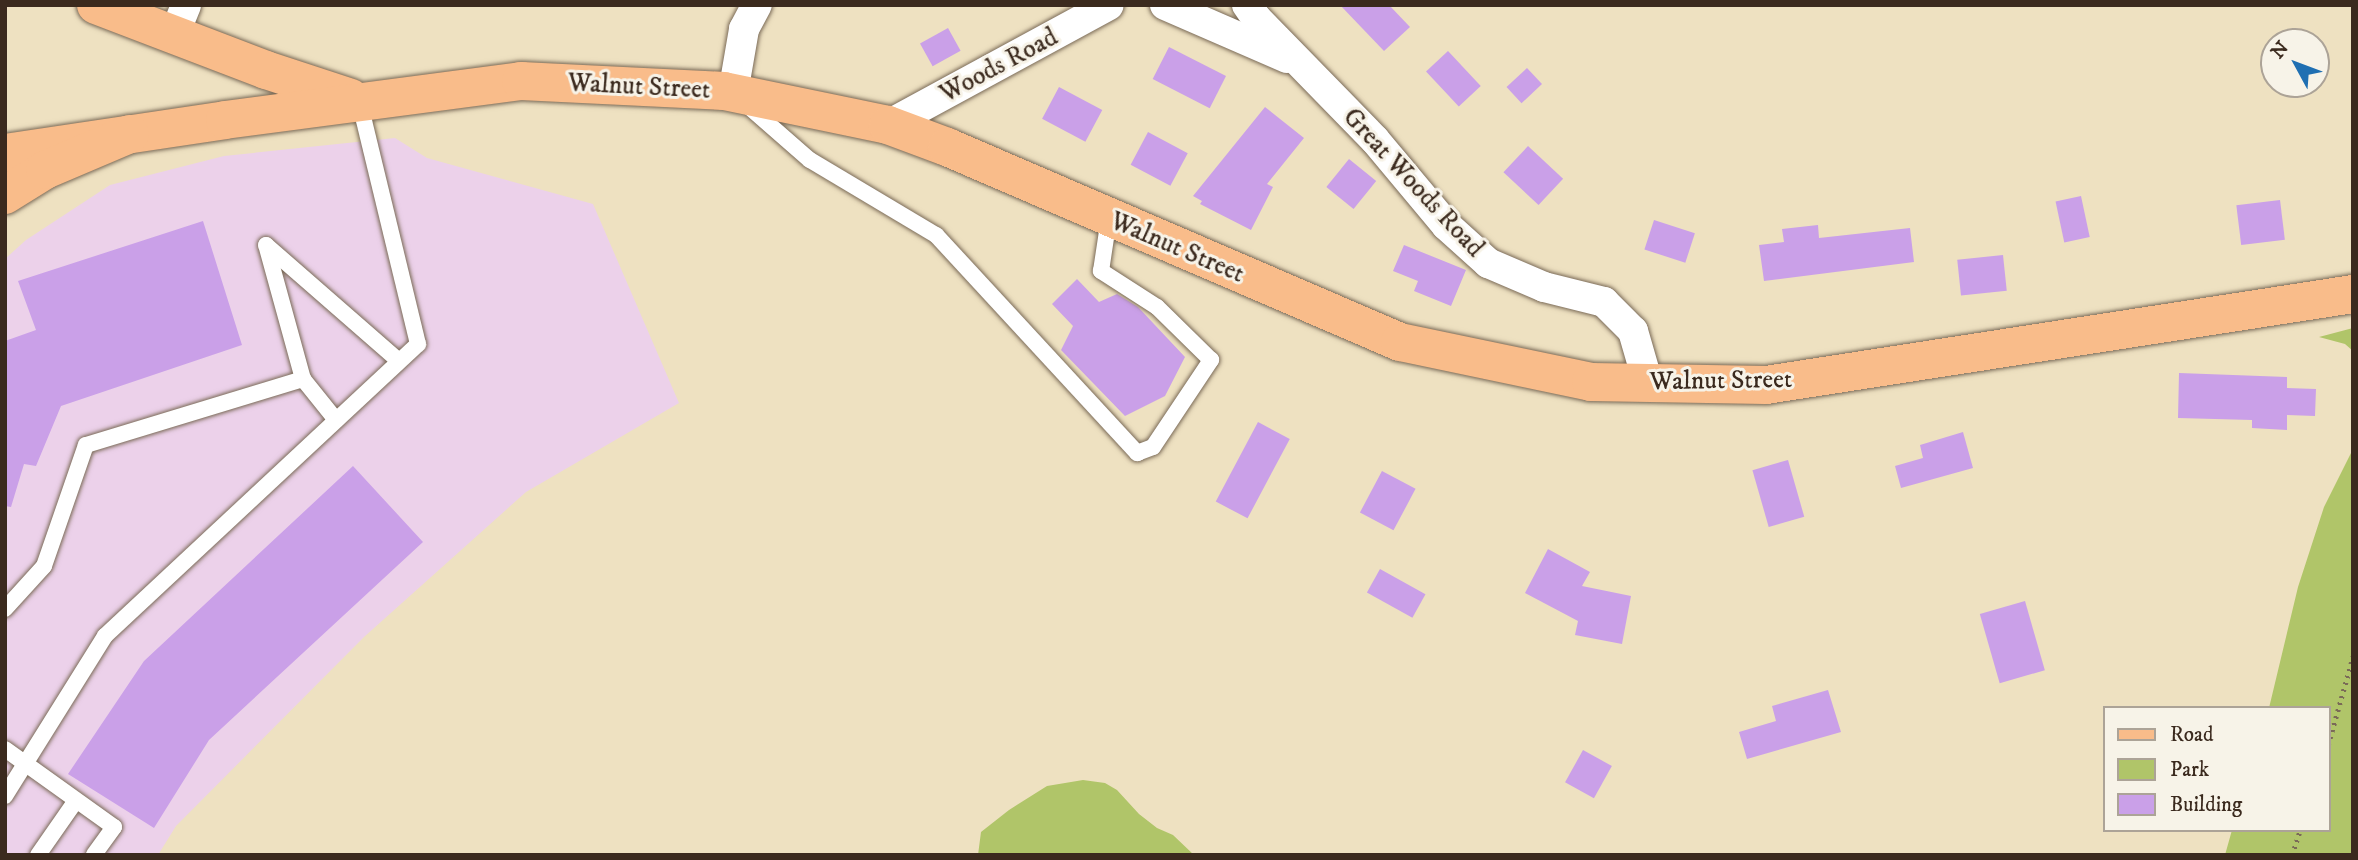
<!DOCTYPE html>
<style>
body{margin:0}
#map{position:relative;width:2358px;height:860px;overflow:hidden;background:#eee1c1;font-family:"IM FELL DW Pica",serif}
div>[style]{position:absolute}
.built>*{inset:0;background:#ecd1ea}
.green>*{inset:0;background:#b0c569}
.building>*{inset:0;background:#caa0e8;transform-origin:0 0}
.path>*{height:4.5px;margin-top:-2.25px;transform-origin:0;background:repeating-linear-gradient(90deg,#7a6a57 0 2px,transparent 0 7px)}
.roads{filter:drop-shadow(0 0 2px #7a6a57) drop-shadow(0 0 2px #7a6a57)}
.lane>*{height:16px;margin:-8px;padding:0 8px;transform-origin:8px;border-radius:8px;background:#fff}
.street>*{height:30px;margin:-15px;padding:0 15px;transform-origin:15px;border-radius:15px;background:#fff}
.primary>*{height:38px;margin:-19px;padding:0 19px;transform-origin:19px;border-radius:19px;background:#f9bc8a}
.highway>*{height:38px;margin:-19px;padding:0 19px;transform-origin:19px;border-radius:19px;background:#f9bc8a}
span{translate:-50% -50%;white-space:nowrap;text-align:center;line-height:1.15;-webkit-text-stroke:6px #f7f3e8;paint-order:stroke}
.street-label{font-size:26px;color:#3b2a1e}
.frame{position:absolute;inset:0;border:7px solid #3b2a1e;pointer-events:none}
.legend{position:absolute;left:2103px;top:706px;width:228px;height:126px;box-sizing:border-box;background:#f7f3e8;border:2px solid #aca397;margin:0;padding:9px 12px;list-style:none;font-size:21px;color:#3b2a1e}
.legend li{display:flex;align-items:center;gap:14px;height:35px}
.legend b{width:35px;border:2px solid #aca397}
.north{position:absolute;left:2260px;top:28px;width:70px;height:70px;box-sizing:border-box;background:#f7f3e8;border:2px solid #aca397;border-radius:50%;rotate:311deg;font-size:19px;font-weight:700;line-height:28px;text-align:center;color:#3b2a1e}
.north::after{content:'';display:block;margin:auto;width:24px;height:32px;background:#1f6fb2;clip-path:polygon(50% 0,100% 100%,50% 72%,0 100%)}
</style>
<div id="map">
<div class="built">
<div style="clip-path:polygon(395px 138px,427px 158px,593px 204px,679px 403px,526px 492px,364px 637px,176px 826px,158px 855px,5px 855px,5px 259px,26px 240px,110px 185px,224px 156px)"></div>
</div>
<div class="green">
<div style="clip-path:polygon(2353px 328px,2353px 351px,2345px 344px,2319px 337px)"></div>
<div style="clip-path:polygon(2353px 449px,2353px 855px,2225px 855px,2232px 830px,2328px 830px,2328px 708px,2269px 708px,2298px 587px,2324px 507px)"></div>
<div style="clip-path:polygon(1083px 780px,1105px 783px,1117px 790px,1139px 814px,1157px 828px,1173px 835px,1194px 855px,978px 855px,981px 832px,1009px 810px,1047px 786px)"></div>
</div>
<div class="building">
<div style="clip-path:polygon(1340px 5px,1389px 5px,1410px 27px,1384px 51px)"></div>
<div style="left:948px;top:28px;width:26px;height:32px;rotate:61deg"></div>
<div style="left:1169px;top:47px;width:64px;height:36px;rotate:27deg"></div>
<div style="left:1448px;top:51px;width:48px;height:30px;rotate:47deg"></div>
<div style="left:1527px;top:68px;width:22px;height:28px;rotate:47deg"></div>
<div style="left:1059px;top:87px;width:49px;height:36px;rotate:28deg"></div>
<div style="clip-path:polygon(1265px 107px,1304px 138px,1267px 184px,1273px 187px,1251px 230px,1200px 204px,1202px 201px,1193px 196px)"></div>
<div style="left:1148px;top:132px;width:45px;height:37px;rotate:28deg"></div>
<div style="left:1528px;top:146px;width:48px;height:36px;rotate:43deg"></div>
<div style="left:1349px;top:159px;width:35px;height:36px;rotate:39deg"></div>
<div style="left:2081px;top:196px;width:42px;height:26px;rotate:78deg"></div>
<div style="left:2280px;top:200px;width:40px;height:44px;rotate:83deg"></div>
<div style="left:1654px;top:220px;width:43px;height:31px;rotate:18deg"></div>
<div style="clip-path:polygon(203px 221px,242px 345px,61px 406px,36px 466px,24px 464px,11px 507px,5px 506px,5px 341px,36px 330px,18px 281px)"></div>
<div style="clip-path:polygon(1818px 225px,1819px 238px,1910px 228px,1914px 262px,1764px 281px,1759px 245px,1784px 242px,1782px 229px)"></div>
<div style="clip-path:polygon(1404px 245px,1466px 270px,1451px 306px,1414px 291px,1418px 281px,1393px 271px)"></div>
<div style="left:2003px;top:255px;width:36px;height:46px;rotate:84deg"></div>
<div style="clip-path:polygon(1077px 279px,1099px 302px,1117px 294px,1138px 307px,1185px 357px,1165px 396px,1125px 416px,1061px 350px,1073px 326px,1052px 304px)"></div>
<div style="clip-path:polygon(2179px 373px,2287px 377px,2287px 388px,2316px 389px,2315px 416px,2287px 415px,2287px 430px,2252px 428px,2252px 420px,2178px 418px)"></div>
<div style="left:1258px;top:422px;width:36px;height:90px;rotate:28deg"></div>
<div style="clip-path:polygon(1963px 432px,1973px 468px,1901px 488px,1895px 466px,1923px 458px,1920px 445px)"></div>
<div style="left:1788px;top:460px;width:59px;height:37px;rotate:74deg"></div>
<div style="clip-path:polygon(353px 466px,423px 542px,209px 740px,154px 828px,68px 774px,144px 661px)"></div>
<div style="left:1382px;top:471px;width:38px;height:47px;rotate:28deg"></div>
<div style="clip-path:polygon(1548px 549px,1590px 572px,1582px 586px,1631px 596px,1622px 644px,1575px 635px,1578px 621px,1525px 593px)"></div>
<div style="left:1380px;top:569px;width:52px;height:27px;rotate:29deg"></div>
<div style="left:2025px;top:601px;width:72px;height:47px;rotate:74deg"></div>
<div style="clip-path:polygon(1828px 690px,1841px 732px,1747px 759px,1739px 732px,1776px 721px,1772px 706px)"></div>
<div style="left:1583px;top:750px;width:33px;height:37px;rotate:29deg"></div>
</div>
<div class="path">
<div style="left:2328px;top:745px;width:92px;rotate:-74.3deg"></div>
<div style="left:2292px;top:855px;width:26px;rotate:-72deg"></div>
</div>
<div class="roads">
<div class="lane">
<div style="left:748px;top:106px;width:82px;rotate:41.1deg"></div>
<div style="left:810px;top:160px;width:147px;rotate:30.8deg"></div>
<div style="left:936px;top:235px;width:297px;rotate:47.3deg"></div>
<div style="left:1137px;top:453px;width:17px;rotate:-21deg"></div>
<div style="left:1153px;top:447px;width:105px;rotate:-56.3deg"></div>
<div style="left:1211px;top:360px;width:76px;rotate:-135.5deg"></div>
<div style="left:1157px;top:307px;width:67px;rotate:-147.3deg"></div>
<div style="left:1101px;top:271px;width:54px;rotate:-81.4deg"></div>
<div style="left:336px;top:420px;width:53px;rotate:-128.8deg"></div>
<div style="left:303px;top:379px;width:139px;rotate:-105.4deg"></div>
<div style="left:266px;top:245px;width:176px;rotate:41.1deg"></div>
<div style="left:5px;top:609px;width:58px;rotate:-47.8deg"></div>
<div style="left:44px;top:566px;width:128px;rotate:-70.9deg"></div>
<div style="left:86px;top:445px;width:227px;rotate:-16.9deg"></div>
<div style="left:5px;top:749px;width:134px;rotate:35.6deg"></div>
<div style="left:114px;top:827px;width:34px;rotate:126deg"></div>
<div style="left:5px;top:796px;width:189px;rotate:-58deg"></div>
<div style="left:105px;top:636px;width:428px;rotate:-43deg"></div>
<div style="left:418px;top:344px;width:250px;rotate:-103.6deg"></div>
<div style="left:38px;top:855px;width:65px;rotate:-55.1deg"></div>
</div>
<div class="street">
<div style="left:1165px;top:5px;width:133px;rotate:23.5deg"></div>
<div style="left:1247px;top:5px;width:16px;rotate:55deg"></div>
<div style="left:1256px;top:18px;width:170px;rotate:45.7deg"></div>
<div style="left:1375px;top:140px;width:111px;rotate:50.1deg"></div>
<div style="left:1446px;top:225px;width:57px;rotate:42.1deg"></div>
<div style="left:1488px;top:263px;width:61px;rotate:23.2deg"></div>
<div style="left:1544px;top:287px;width:62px;rotate:14deg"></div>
<div style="left:1604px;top:302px;width:41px;rotate:45deg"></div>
<div style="left:1633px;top:331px;width:54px;rotate:73.9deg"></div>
<div style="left:174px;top:35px;width:32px;rotate:-68deg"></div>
<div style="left:733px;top:93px;width:65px;rotate:-80.2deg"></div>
<div style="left:744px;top:29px;width:27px;rotate:-62deg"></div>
<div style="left:888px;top:125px;width:251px;rotate:-28.5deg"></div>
</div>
<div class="primary">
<div style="left:96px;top:5px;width:182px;rotate:20.9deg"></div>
<div style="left:266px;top:70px;width:89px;rotate:18.2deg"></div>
<div style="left:5px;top:153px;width:222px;rotate:-8.5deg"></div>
<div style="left:225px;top:120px;width:299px;rotate:-7.5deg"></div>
<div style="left:521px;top:81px;width:203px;rotate:2.8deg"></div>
<div style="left:724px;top:91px;width:167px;rotate:11.7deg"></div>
<div style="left:888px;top:125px;width:63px;rotate:20.4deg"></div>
<div style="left:947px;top:147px;width:493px;rotate:23.3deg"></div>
<div style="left:1400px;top:342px;width:195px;rotate:11.8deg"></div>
<div style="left:1591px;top:382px;width:175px;rotate:1deg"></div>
<div style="left:1766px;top:385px;width:594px;rotate:-8.81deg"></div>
</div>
<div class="highway">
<div style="left:5px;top:195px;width:47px;rotate:-32deg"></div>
<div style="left:45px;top:170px;width:92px;rotate:-23deg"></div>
</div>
</div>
<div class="street-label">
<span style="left:999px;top:66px;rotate:-28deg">Woods Road</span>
<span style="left:639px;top:87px;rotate:3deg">Walnut Street</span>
<span style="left:1413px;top:183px;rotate:47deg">Great Woods Road</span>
<span style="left:1177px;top:248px;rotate:23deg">Walnut Street</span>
<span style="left:1721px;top:381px;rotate:-1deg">Walnut Street</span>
</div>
<div class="frame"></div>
<ul class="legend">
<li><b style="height:9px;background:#f9bc8a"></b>Road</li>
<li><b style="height:19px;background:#b0c569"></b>Park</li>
<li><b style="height:19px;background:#caa0e8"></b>Building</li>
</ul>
<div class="north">N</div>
</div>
